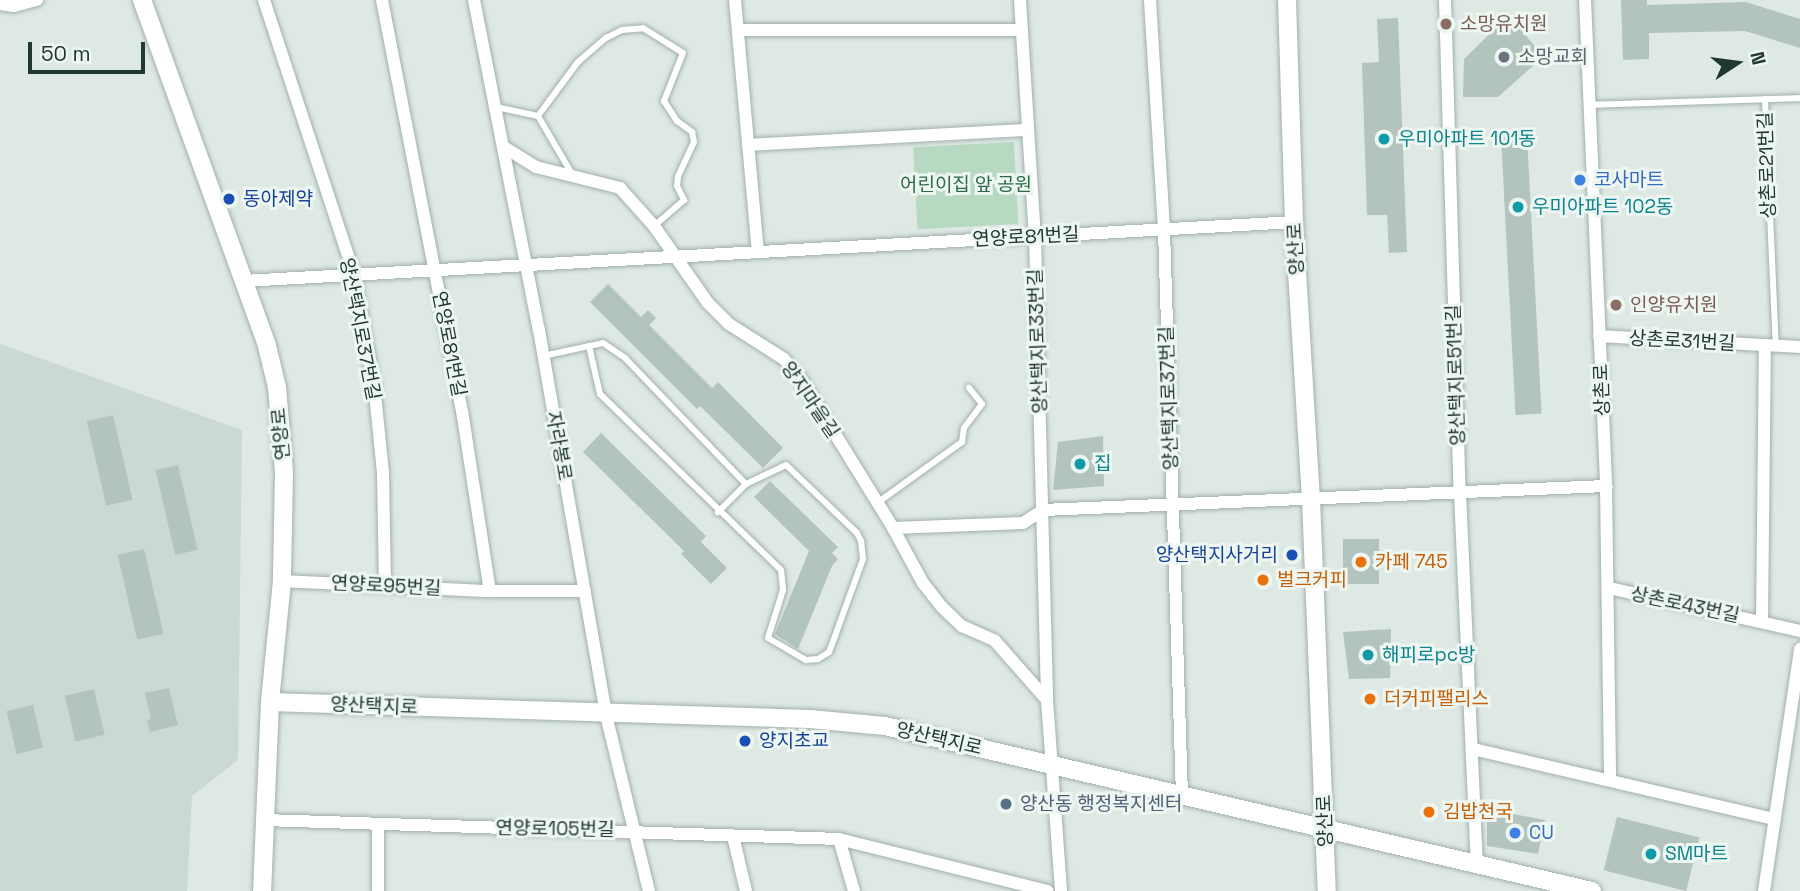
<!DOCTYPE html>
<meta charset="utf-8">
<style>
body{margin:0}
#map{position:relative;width:1800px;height:891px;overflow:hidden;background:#dee9e4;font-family:"Space Grotesk","Noto Sans KR",sans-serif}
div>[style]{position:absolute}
.built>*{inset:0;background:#ccd8d3}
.green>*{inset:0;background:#b7d9c2;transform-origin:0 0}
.building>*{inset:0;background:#b3c3bd;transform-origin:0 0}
.roads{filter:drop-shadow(0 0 2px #a1b0ab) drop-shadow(0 0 2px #a1b0ab)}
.lane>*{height:6px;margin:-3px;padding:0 3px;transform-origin:3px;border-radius:3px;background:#fff}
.street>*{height:12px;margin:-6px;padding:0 6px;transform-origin:6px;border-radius:6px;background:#fff}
.secondary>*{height:18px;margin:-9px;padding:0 9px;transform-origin:9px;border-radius:9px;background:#fff}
.dots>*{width:19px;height:19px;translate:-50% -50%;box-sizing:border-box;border:4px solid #eef6f2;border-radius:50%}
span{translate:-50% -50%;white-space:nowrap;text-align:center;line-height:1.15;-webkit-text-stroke:6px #eef6f2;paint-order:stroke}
.education-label{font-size:19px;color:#785e54}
.left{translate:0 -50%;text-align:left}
.worship-label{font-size:19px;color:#5b616d}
.culture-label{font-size:19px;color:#0d838f}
.street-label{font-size:19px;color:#203732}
.shop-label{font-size:19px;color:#366cbe}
.park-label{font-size:19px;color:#2d6b49}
.transit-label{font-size:19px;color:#164399}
.right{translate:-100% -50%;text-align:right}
.food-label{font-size:19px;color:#c56008}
.service-label{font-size:19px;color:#4e5e75}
.north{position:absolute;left:1702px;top:28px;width:70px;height:70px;-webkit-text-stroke:5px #eef6f2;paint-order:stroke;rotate:77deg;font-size:19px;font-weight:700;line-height:28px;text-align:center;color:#203732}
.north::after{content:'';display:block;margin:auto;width:24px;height:32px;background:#203732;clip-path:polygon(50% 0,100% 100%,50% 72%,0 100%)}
.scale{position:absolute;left:28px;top:42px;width:117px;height:32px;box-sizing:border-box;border:4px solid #203732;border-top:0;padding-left:9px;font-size:21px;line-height:24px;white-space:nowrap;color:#203732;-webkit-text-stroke:5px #eef6f2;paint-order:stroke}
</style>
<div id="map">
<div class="built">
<div style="clip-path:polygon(0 344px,242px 430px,238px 760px,192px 796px,187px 891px,0 891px)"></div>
</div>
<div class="green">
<div style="left:1014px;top:142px;width:82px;height:101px;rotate:87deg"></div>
</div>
<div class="building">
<div style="clip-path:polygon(1621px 0,1647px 0,1647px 5px,1746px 2px,1800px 19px,1800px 48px,1745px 31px,1649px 33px,1649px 59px,1623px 60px)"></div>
<div style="clip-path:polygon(1508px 16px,1544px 56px,1498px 97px,1463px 97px,1464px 59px)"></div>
<div style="clip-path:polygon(1398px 18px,1407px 252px,1389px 253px,1387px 215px,1367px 215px,1362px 63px,1379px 62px,1377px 19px)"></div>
<div style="left:1527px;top:136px;width:278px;height:26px;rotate:87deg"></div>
<div style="clip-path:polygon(608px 284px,641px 317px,648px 310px,656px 318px,649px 325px,712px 388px,718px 382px,783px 448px,763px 468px,700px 406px,697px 409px,590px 302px)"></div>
<div style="left:113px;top:415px;width:87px;height:27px;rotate:77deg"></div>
<div style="clip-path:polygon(601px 433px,706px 536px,701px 542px,727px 568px,711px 584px,681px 554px,684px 551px,583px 452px)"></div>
<div style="clip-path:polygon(1103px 436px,1104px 486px,1053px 490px,1058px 442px)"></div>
<div style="left:178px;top:465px;width:87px;height:23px;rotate:77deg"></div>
<div style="clip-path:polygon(770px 481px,838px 547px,832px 553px,838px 559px,832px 566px,798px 649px,775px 634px,809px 551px,754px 497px)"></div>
<div style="left:1379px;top:539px;width:45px;height:36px;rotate:90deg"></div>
<div style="left:144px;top:549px;width:87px;height:27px;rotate:77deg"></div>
<div style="clip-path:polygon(1391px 629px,1390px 678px,1349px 679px,1343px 632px)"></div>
<div style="clip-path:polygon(169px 688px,178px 725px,150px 732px,147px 720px,151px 719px,145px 693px)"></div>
<div style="left:94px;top:689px;width:47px;height:30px;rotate:77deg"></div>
<div style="left:33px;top:705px;width:44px;height:27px;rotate:77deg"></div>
<div style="clip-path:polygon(1487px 809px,1545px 820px,1538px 854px,1487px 846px)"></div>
<div style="left:1617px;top:817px;width:85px;height:55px;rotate:14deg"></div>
</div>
<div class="roads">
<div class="lane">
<div style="left:1765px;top:99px;width:247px;rotate:87.5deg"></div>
<div style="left:1589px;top:105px;width:211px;rotate:-1.9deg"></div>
<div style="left:496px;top:107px;width:43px;rotate:12.1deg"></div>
<div style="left:538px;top:116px;width:67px;rotate:59.6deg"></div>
<div style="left:538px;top:116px;width:67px;rotate:-53.5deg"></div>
<div style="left:578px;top:62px;width:37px;rotate:-41deg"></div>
<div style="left:606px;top:38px;width:18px;rotate:-27deg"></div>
<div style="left:622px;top:30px;width:21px;rotate:-5deg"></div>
<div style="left:643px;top:28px;width:47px;rotate:32deg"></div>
<div style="left:683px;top:53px;width:52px;rotate:111.6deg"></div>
<div style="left:664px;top:101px;width:24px;rotate:57deg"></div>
<div style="left:677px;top:121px;width:19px;rotate:36deg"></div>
<div style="left:692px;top:132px;width:10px;rotate:79deg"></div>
<div style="left:694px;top:142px;width:38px;rotate:115deg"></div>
<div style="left:678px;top:177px;width:9px;rotate:96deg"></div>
<div style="left:677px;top:186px;width:16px;rotate:63deg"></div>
<div style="left:684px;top:200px;width:40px;rotate:139deg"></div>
<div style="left:589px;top:346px;width:49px;rotate:77.1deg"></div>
<div style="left:600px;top:394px;width:252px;rotate:44.2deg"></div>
<div style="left:781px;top:570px;width:20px;rotate:84deg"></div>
<div style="left:783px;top:590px;width:50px;rotate:107.4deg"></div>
<div style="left:768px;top:638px;width:44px;rotate:30.1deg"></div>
<div style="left:806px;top:660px;width:12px;rotate:-5deg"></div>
<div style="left:818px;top:659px;width:13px;rotate:-32deg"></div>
<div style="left:829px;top:652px;width:17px;rotate:-69deg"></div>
<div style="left:835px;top:636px;width:82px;rotate:-70deg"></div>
<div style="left:863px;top:559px;width:18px;rotate:-96deg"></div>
<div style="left:861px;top:541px;width:9px;rotate:-117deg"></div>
<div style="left:857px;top:533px;width:98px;rotate:-136.2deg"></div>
<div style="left:786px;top:465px;width:44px;rotate:154.6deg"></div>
<div style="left:543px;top:356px;width:61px;rotate:-12.2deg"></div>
<div style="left:603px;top:343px;width:27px;rotate:34deg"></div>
<div style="left:625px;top:358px;width:175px;rotate:46.2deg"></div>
<div style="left:746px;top:484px;width:40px;rotate:135deg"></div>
<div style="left:877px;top:503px;width:105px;rotate:-35.7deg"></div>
<div style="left:962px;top:442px;width:14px;rotate:-82deg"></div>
<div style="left:964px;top:428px;width:30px;rotate:-53deg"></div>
<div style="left:982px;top:404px;width:21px;rotate:-129deg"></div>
</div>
<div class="street">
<div style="left:264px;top:0;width:288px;rotate:71.8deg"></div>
<div style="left:354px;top:274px;width:112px;rotate:79.7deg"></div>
<div style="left:374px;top:384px;width:88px;rotate:84.2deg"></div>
<div style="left:383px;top:472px;width:113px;rotate:89deg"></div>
<div style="left:382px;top:0;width:425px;rotate:79deg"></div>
<div style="left:463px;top:417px;width:176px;rotate:81.2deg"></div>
<div style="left:474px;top:0;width:336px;rotate:78.9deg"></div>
<div style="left:539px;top:330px;width:391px;rotate:80.1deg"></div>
<div style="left:606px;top:715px;width:181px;rotate:76.3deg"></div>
<div style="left:735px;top:0;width:253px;rotate:84.8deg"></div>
<div style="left:1020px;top:0;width:237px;rotate:86.4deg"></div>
<div style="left:1035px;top:237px;width:463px;rotate:88.5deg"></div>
<div style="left:1047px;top:700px;width:192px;rotate:85.8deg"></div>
<div style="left:1150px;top:0;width:230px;rotate:86.5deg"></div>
<div style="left:1164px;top:230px;width:567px;rotate:88.18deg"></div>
<div style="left:1445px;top:0;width:493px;rotate:88.3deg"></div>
<div style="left:1460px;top:493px;width:370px;rotate:87.4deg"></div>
<div style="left:1585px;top:0;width:486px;rotate:87.5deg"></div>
<div style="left:1606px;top:486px;width:293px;rotate:89.2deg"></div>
<div style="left:0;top:4px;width:14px;rotate:8deg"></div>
<div style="left:14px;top:6px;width:24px;rotate:-15deg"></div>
<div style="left:738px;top:30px;width:284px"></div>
<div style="left:748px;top:145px;width:280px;rotate:-3.1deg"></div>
<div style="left:504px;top:147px;width:38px;rotate:32deg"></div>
<div style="left:536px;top:167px;width:87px;rotate:14deg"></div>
<div style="left:620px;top:188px;width:51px;rotate:48.2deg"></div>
<div style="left:654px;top:226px;width:94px;rotate:55deg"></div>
<div style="left:708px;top:303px;width:30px;rotate:45deg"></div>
<div style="left:729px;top:324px;width:65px;rotate:32.5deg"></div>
<div style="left:784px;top:359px;width:30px;rotate:50deg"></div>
<div style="left:803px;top:382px;width:172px;rotate:58.3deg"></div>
<div style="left:893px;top:528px;width:63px;rotate:61.4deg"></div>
<div style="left:923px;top:583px;width:31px;rotate:52deg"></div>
<div style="left:942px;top:607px;width:28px;rotate:44deg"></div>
<div style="left:962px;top:626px;width:36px;rotate:24deg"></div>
<div style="left:995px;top:641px;width:79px;rotate:48.6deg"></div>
<div style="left:243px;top:281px;width:1053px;rotate:-3.21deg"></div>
<div style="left:1599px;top:336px;width:201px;rotate:3.1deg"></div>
<div style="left:893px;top:528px;width:130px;rotate:-2.2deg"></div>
<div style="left:1023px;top:523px;width:24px;rotate:-33deg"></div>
<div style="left:1043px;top:510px;width:564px;rotate:-2.44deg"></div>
<div style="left:282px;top:581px;width:208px;rotate:2.8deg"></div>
<div style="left:490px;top:591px;width:95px"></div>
<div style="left:1609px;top:588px;width:196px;rotate:12.7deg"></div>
<div style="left:1762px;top:622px;width:277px;rotate:-89.4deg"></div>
<div style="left:1473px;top:749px;width:310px;rotate:13.1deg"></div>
<div style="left:264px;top:820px;width:575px;rotate:1.89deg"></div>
<div style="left:839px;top:839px;width:215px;rotate:14deg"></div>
<div style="left:378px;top:826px;width:65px;rotate:90deg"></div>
<div style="left:733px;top:836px;width:57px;rotate:76.7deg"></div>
<div style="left:839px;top:839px;width:54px;rotate:73.9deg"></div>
<div style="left:1764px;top:891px;width:245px;rotate:-81.5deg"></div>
</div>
<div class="secondary">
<div style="left:142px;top:0;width:368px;rotate:70.1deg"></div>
<div style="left:267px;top:346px;width:42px;rotate:76.3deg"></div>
<div style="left:277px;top:387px;width:86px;rotate:85.3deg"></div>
<div style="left:284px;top:473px;width:108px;rotate:91.1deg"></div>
<div style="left:282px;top:581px;width:122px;rotate:95.7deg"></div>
<div style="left:270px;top:702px;width:189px;rotate:92.4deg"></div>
<div style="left:1287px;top:0;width:222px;rotate:88.2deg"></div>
<div style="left:1294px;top:222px;width:278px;rotate:86.5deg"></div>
<div style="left:1311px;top:499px;width:392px;rotate:87.7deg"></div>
<div style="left:270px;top:702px;width:540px;rotate:1.8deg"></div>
<div style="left:810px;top:719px;width:75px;rotate:5.3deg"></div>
<div style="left:885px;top:726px;width:726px;rotate:13.14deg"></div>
</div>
</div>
<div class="dots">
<div style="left:1446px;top:24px;background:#8d6e63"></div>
<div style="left:1504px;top:57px;background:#6b7280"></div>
<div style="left:1384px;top:139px;background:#0f9aa8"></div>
<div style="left:1580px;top:180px;background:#3f7fe0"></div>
<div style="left:229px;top:199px;background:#1a4fb4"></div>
<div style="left:1518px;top:207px;background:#0f9aa8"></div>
<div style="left:1616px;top:305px;background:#8d6e63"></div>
<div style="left:1080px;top:464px;background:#0f9aa8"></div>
<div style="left:1292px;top:555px;background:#1a4fb4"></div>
<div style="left:1361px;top:562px;background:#e8710a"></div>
<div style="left:1263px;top:580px;background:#e8710a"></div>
<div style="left:1368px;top:655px;background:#0f9aa8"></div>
<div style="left:1370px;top:699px;background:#e8710a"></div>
<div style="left:745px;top:741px;background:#1a4fb4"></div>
<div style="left:1006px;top:804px;background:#5c6f8a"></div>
<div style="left:1429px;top:812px;background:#e8710a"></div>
<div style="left:1515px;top:833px;background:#3f7fe0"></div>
<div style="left:1651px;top:854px;background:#0f9aa8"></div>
</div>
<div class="education-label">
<span class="left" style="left:1460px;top:24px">소망유치원</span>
<span class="left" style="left:1630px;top:305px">인양유치원</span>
</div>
<div class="worship-label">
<span class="left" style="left:1518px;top:57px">소망교회</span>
</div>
<div class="culture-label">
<span class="left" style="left:1398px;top:139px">우미아파트 101동</span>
<span class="left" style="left:1532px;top:207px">우미아파트 102동</span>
<span class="left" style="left:1094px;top:464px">집</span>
<span class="left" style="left:1382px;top:655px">해피로pc방</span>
<span class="left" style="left:1665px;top:854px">SM마트</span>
</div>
<div class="street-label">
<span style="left:1767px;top:165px;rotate:-92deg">상촌로21번길</span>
<span style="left:1026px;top:237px;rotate:-3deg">연양로81번길</span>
<span style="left:1296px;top:249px;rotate:-93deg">양산로</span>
<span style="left:360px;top:329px;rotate:79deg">양산택지로37번길</span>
<span style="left:1038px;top:341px;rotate:-92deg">양산택지로33번길</span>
<span style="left:1682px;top:341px;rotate:3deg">상촌로31번길</span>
<span style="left:449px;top:344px;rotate:79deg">연양로81번길</span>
<span style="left:1456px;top:375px;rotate:-92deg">양산택지로51번길</span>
<span style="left:1602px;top:390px;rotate:-92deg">상촌로</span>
<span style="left:1169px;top:398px;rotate:-92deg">양산택지로37번길</span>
<span style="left:810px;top:400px;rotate:56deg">양지마을길</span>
<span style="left:281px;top:434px;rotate:-95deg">연양로</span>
<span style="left:559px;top:446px;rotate:80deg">자라봉로</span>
<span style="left:386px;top:586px;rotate:3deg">연양로95번길</span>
<span style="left:1685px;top:605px;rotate:12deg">상촌로43번길</span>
<span style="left:374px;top:706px;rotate:2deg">양산택지로</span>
<span style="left:939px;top:739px;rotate:13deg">양산택지로</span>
<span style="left:1325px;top:821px;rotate:-92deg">양산로</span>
<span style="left:555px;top:829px;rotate:1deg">연양로105번길</span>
</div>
<div class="shop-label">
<span class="left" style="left:1594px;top:180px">코사마트</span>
<span class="left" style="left:1529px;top:833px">CU</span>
</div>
<div class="park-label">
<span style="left:966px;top:185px">어린이집 앞 공원</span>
</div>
<div class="transit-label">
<span class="left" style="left:243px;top:199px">동아제약</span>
<span class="right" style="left:1278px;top:555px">양산택지사거리</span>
<span class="left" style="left:759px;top:741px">양지초교</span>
</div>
<div class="food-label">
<span class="left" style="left:1375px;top:562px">카페 745</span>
<span class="left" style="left:1277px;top:580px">벌크커피</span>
<span class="left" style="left:1384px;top:699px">더커피팰리스</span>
<span class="left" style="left:1443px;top:812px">김밥천국</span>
</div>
<div class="service-label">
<span class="left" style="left:1020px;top:804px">양산동 행정복지센터</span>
</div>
<div class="north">N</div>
<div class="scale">50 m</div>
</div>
